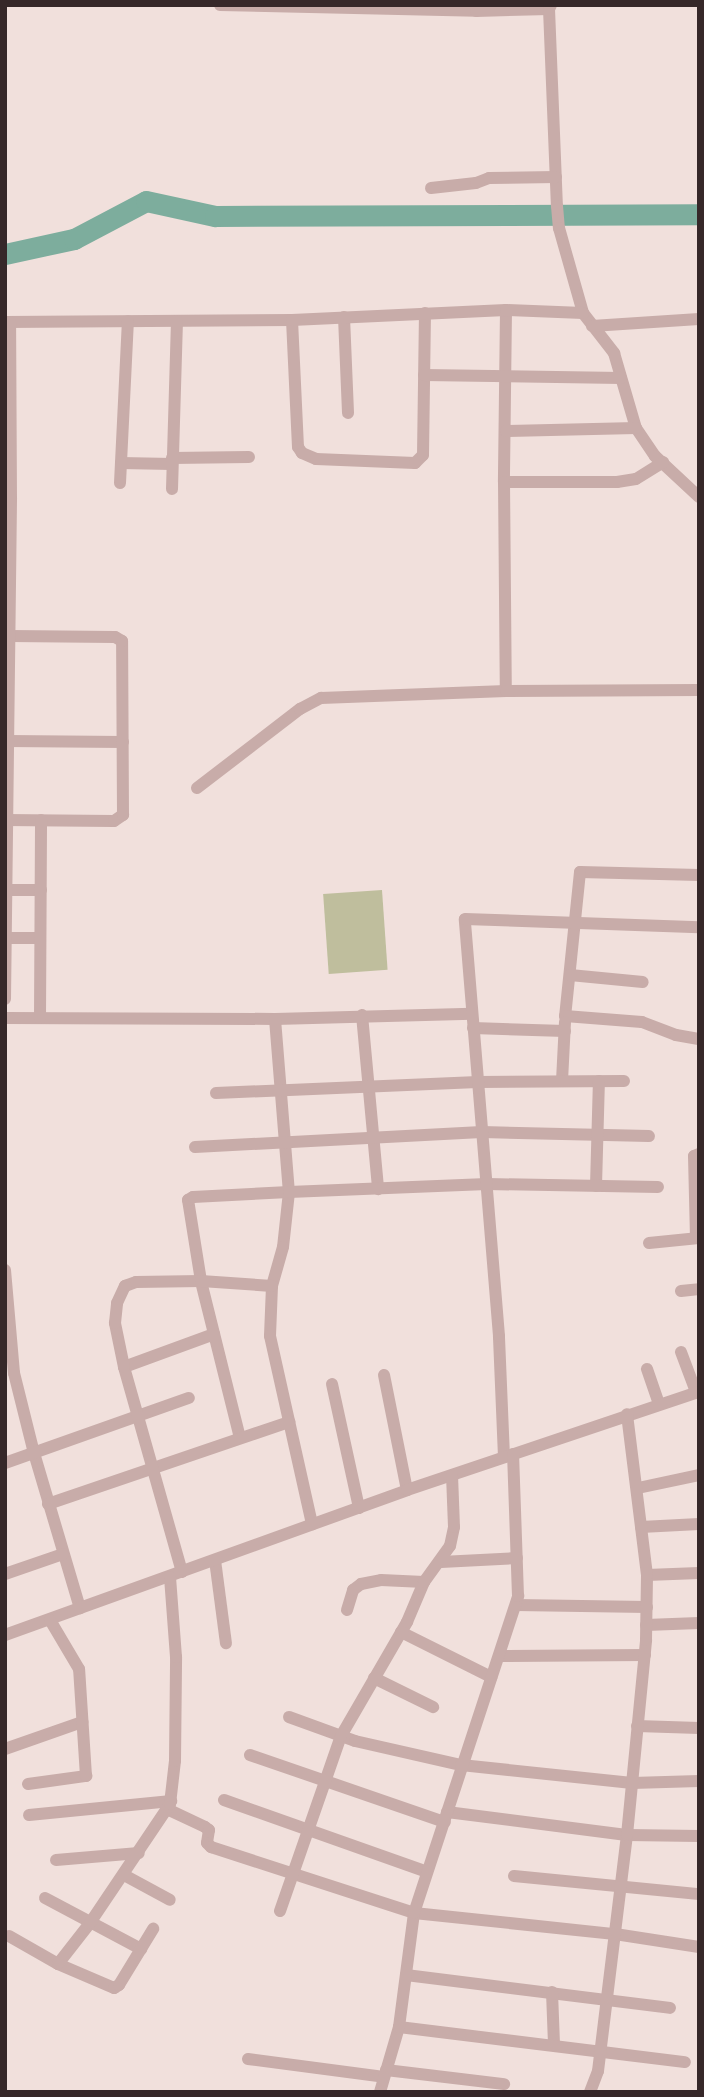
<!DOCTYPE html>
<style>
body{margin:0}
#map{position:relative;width:704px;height:2097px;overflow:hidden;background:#f1e0dc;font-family:"Source Sans 3",sans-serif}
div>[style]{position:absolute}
.green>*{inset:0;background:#bfbe9d;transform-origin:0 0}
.river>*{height:21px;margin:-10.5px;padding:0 10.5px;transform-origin:10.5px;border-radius:10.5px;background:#7dad9d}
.minor>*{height:12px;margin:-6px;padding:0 6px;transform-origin:6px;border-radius:6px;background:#c8aca9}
span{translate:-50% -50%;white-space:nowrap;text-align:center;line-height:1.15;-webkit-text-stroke:7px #f9ebe8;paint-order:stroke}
.frame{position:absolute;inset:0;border:7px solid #362829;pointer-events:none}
</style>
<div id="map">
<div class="green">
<div style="left:382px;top:890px;width:80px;height:59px;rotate:86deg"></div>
</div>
<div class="river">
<div style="left:5px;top:254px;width:71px;rotate:-12.3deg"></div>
<div style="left:74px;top:239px;width:81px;rotate:-27.8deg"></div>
<div style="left:146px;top:201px;width:71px;rotate:12.3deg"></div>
<div style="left:215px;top:216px;width:484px;rotate:-0.2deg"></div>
</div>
<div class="minor">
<div style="left:220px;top:5px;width:256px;rotate:1.3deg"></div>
<div style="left:476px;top:11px;width:73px;rotate:-1.6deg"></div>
<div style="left:549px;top:9px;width:4px;rotate:-63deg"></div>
<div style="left:549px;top:9px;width:197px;rotate:87.7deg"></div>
<div style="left:557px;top:206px;width:22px;rotate:85deg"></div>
<div style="left:559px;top:228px;width:88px;rotate:74.2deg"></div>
<div style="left:583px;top:313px;width:51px;rotate:52.2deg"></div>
<div style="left:614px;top:353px;width:78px;rotate:73.7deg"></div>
<div style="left:636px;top:428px;width:34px;rotate:56deg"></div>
<div style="left:655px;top:456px;width:60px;rotate:43deg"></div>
<div style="left:431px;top:188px;width:45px;rotate:-6.3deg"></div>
<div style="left:476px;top:183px;width:14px;rotate:-21deg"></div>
<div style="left:489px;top:178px;width:67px;rotate:-0.9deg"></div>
<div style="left:506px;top:310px;width:172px;rotate:90.7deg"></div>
<div style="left:504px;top:482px;width:113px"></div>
<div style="left:617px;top:482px;width:19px;rotate:-9deg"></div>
<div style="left:636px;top:479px;width:32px;rotate:-32deg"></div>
<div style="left:344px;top:317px;width:96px;rotate:87.6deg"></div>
<div style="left:292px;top:320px;width:127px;rotate:87.3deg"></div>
<div style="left:298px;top:447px;width:7px;rotate:56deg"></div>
<div style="left:302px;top:453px;width:15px;rotate:23deg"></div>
<div style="left:316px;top:459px;width:99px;rotate:2.3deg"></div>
<div style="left:415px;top:463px;width:11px;rotate:-45deg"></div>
<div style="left:423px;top:455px;width:142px;rotate:-89.2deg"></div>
<div style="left:5px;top:322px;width:287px;rotate:-0.4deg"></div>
<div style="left:292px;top:320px;width:214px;rotate:-2.7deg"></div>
<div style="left:506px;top:310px;width:77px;rotate:2.2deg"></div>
<div style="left:592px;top:326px;width:107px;rotate:-3.7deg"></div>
<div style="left:424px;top:375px;width:197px;rotate:0.9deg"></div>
<div style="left:506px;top:431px;width:130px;rotate:-1.3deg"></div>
<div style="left:172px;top:458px;width:77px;rotate:-0.7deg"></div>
<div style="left:121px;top:463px;width:51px;rotate:1.1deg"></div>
<div style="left:504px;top:482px;width:209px;rotate:89.5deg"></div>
<div style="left:120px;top:483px;width:162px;rotate:-87.2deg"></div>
<div style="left:172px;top:489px;width:168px;rotate:-88.3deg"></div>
<div style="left:8px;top:741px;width:115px;rotate:0.5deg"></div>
<div style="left:197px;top:788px;width:130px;rotate:-37.5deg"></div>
<div style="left:300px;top:709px;width:24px;rotate:-28deg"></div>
<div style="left:321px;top:698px;width:185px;rotate:-2.2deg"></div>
<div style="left:506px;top:691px;width:193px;rotate:-0.3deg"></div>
<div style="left:5px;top:820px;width:109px;rotate:0.5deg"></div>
<div style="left:114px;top:821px;width:11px;rotate:-34deg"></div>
<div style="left:123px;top:815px;width:174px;rotate:-90.3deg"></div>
<div style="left:122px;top:641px;width:8px;rotate:-150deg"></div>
<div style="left:115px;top:637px;width:105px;rotate:-179.5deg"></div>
<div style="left:699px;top:875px;width:119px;rotate:-178.6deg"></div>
<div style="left:580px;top:872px;width:145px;rotate:95.9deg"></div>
<div style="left:565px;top:1016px;width:77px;rotate:4.5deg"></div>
<div style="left:642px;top:1022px;width:36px;rotate:21deg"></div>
<div style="left:676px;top:1035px;width:23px;rotate:10deg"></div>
<div style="left:7px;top:890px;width:34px"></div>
<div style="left:6px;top:938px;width:34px"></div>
<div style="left:570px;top:975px;width:73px;rotate:5.5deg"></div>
<div style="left:5px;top:999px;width:501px;rotate:-89.31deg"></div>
<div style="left:11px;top:498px;width:176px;rotate:-90.3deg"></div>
<div style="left:362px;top:1015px;width:175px;rotate:84.7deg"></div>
<div style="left:5px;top:1018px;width:270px;rotate:0.2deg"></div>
<div style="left:275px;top:1019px;width:197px;rotate:-1.5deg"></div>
<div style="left:40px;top:1018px;width:198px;rotate:-89.7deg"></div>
<div style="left:275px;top:1019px;width:174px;rotate:85.4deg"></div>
<div style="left:289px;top:1192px;width:55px;rotate:96.2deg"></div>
<div style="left:283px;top:1247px;width:41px;rotate:105.8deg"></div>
<div style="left:272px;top:1286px;width:50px;rotate:92.3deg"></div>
<div style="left:270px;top:1336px;width:193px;rotate:77.4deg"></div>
<div style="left:473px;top:1028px;width:92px;rotate:1.9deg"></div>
<div style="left:562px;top:1081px;width:59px;rotate:-87.1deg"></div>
<div style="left:216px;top:1093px;width:262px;rotate:-2.4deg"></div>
<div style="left:478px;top:1082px;width:146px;rotate:-0.4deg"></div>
<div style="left:195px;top:1147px;width:287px;rotate:-3deg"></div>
<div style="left:482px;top:1132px;width:167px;rotate:1.4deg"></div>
<div style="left:596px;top:1186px;width:105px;rotate:-88.4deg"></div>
<div style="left:696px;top:1238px;width:82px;rotate:-91.4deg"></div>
<div style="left:694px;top:1156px;width:5px;rotate:-22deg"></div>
<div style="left:649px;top:1243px;width:50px;rotate:-5.7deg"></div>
<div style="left:5px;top:1270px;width:103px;rotate:85deg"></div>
<div style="left:14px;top:1373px;width:82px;rotate:76deg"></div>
<div style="left:34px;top:1453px;width:162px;rotate:73.5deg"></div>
<div style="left:681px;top:1291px;width:18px;rotate:-6deg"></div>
<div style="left:681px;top:1352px;width:43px;rotate:69.4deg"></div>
<div style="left:124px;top:1367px;width:96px;rotate:-20.1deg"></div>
<div style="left:647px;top:1369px;width:37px;rotate:71deg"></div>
<div style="left:384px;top:1375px;width:117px;rotate:78.7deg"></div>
<div style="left:332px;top:1384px;width:127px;rotate:77.7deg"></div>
<div style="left:240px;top:1438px;width:162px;rotate:-104deg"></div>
<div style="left:201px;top:1281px;width:82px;rotate:-99.1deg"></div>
<div style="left:188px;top:1200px;width:6px;rotate:-31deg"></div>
<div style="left:193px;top:1197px;width:96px;rotate:-3deg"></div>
<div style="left:289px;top:1192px;width:198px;rotate:-2.3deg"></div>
<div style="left:487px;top:1184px;width:171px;rotate:1deg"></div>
<div style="left:504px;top:1457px;width:121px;rotate:-92.4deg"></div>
<div style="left:499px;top:1336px;width:418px;rotate:-94.7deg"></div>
<div style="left:465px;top:919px;width:234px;rotate:2deg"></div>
<div style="left:5px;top:1463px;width:195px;rotate:-19.5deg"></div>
<div style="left:638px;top:1488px;width:62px;rotate:-12deg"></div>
<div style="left:48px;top:1504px;width:255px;rotate:-18.8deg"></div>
<div style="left:641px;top:1527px;width:58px;rotate:-3deg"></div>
<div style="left:215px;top:1560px;width:84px;rotate:82.5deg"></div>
<div style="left:441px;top:1562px;width:76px;rotate:-3deg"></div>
<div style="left:182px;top:1572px;width:213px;rotate:-105.8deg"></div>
<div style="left:124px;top:1367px;width:45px;rotate:-101.6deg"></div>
<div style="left:115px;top:1323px;width:20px;rotate:-84deg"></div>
<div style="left:117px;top:1303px;width:19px;rotate:-65deg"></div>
<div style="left:125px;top:1286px;width:12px;rotate:-20deg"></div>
<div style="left:136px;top:1282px;width:65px;rotate:-0.9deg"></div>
<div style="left:201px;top:1281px;width:71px;rotate:4deg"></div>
<div style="left:5px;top:1574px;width:61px;rotate:-19deg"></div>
<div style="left:647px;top:1575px;width:52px;rotate:-2.2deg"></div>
<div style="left:516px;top:1605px;width:131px;rotate:0.9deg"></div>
<div style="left:347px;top:1610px;width:21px;rotate:-73deg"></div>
<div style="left:353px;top:1590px;width:10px;rotate:-37deg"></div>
<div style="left:361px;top:1584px;width:20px;rotate:-11deg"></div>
<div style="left:381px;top:1580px;width:43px;rotate:2.7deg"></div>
<div style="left:646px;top:1625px;width:53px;rotate:-2.2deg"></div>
<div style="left:401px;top:1632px;width:101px;rotate:26.6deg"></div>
<div style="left:5px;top:1635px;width:427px;rotate:-19.8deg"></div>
<div style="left:407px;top:1490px;width:308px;rotate:-18.6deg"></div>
<div style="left:500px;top:1656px;width:145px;rotate:-0.4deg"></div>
<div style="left:374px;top:1678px;width:66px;rotate:26.2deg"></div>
<div style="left:289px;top:1717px;width:70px;rotate:20deg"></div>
<div style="left:355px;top:1741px;width:109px;rotate:12.8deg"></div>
<div style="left:461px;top:1765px;width:172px;rotate:6deg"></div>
<div style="left:632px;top:1783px;width:67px;rotate:-1.7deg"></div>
<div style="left:637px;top:1726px;width:62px;rotate:1.8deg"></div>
<div style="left:5px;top:1749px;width:82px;rotate:-19.3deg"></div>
<div style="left:250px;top:1755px;width:206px;rotate:19deg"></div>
<div style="left:28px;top:1784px;width:59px;rotate:-7.9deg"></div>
<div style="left:86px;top:1776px;width:107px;rotate:-93.7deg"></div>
<div style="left:79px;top:1669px;width:57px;rotate:-120.6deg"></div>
<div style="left:224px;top:1800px;width:215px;rotate:19.5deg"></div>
<div style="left:167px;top:1809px;width:42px;rotate:25.3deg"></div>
<div style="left:205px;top:1827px;width:5px;rotate:37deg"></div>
<div style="left:209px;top:1830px;width:13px;rotate:99deg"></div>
<div style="left:207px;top:1843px;width:6px;rotate:45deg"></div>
<div style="left:211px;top:1847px;width:213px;rotate:18deg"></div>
<div style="left:414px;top:1913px;width:202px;rotate:6deg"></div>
<div style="left:615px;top:1934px;width:85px;rotate:8.8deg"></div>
<div style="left:447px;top:1812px;width:181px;rotate:7.3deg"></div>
<div style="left:627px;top:1835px;width:72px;rotate:0.8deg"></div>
<div style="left:29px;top:1815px;width:143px;rotate:-5.6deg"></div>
<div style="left:56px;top:1860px;width:83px;rotate:-4.8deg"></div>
<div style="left:124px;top:1875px;width:52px;rotate:28.5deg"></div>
<div style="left:514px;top:1876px;width:186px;rotate:5.6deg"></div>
<div style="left:45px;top:1898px;width:109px;rotate:28deg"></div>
<div style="left:280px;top:1911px;width:185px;rotate:-70.8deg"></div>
<div style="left:341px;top:1736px;width:132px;rotate:-59.9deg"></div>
<div style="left:407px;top:1622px;width:43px;rotate:-67deg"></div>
<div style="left:424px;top:1582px;width:44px;rotate:-54.2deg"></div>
<div style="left:450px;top:1546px;width:19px;rotate:-78deg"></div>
<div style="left:454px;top:1527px;width:51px;rotate:-92.2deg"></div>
<div style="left:9px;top:1936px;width:56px;rotate:29.7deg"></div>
<div style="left:58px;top:1964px;width:61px;rotate:23.2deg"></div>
<div style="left:114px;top:1988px;width:6px;rotate:-31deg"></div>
<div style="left:119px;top:1985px;width:66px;rotate:-58.7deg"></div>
<div style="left:58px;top:1964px;width:52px;rotate:-52deg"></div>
<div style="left:90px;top:1923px;width:143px;rotate:-56.1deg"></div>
<div style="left:170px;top:1804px;width:43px;rotate:-83.4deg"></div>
<div style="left:175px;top:1761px;width:104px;rotate:-89.4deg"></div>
<div style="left:176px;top:1657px;width:80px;rotate:-94.3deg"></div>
<div style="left:406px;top:1975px;width:266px;rotate:7.1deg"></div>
<div style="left:552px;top:1992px;width:53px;rotate:87.8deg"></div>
<div style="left:399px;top:2027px;width:288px;rotate:7deg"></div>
<div style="left:248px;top:2059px;width:137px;rotate:7.5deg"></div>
<div style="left:386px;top:2070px;width:119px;rotate:6.8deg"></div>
<div style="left:380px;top:2092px;width:68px;rotate:-73.7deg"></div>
<div style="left:399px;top:2027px;width:115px;rotate:-82.5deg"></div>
<div style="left:414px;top:1913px;width:334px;rotate:-71.8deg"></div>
<div style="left:518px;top:1596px;width:142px;rotate:-92deg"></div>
<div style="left:590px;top:2092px;width:22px;rotate:-69deg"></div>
<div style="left:598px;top:2071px;width:238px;rotate:-83deg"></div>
<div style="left:627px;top:1835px;width:196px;rotate:-84.4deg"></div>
<div style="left:646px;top:1640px;width:65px;rotate:-89.1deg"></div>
<div style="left:647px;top:1575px;width:162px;rotate:-97.1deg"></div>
</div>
<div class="frame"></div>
</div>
